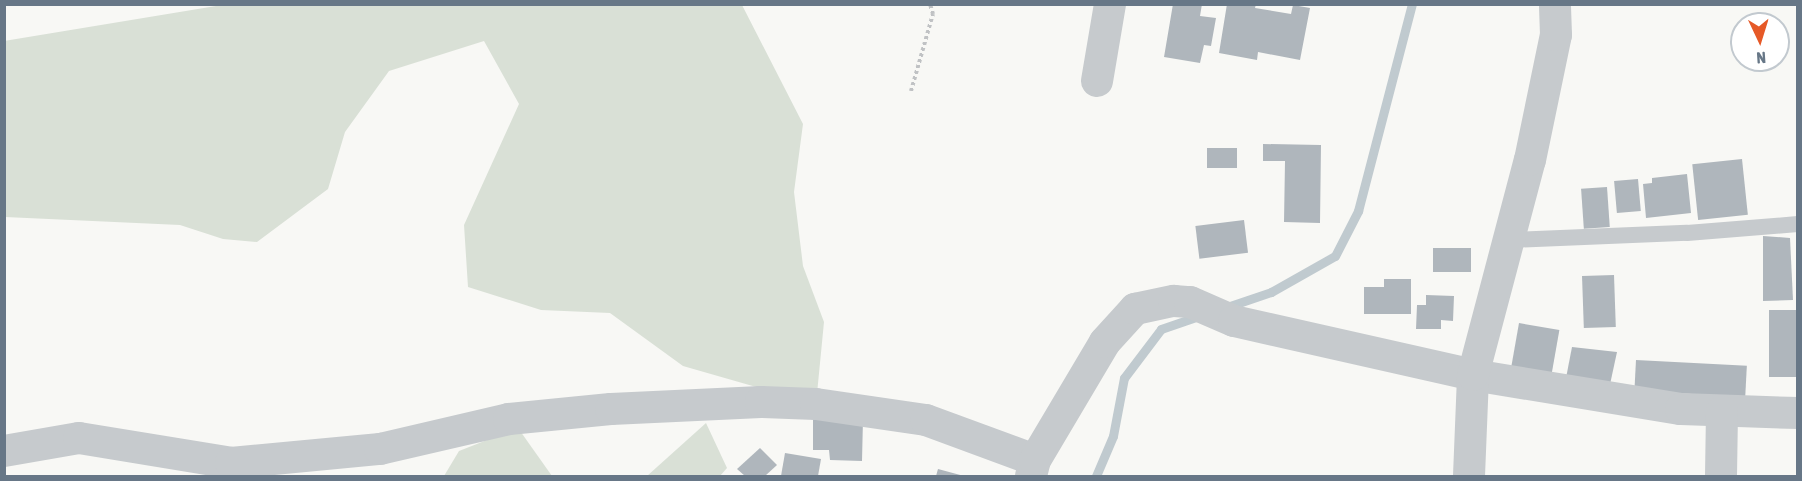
<!DOCTYPE html>
<style>
body{margin:0}
#map{position:relative;width:1802px;height:481px;overflow:hidden;background:#f8f8f5;font-family:"Asap Condensed",sans-serif}
div>[style]{position:absolute}
.green>*{inset:0;background:#d9e0d6}
.stream>*{height:9px;margin:-4.5px;padding:0 4.5px;transform-origin:4.5px;border-radius:4.5px;background:#c0cacf}
.building>*{inset:0;background:#afb6bc;transform-origin:0 0}
.path>*{height:4px;margin-top:-2px;transform-origin:0;background:repeating-linear-gradient(90deg,#c0c2c4 0 3px,transparent 0 6px)}
.service>*{height:16px;margin:-8px;padding:0 8px;transform-origin:8px;border-radius:8px;background:#c6cacd}
.minor>*{height:32px;margin:-16px;padding:0 16px;transform-origin:16px;border-radius:16px;background:#c6cacd}
span{translate:-50% -50%;white-space:nowrap;text-align:center;line-height:1.15;-webkit-text-stroke:6px #fff;paint-order:stroke}
.frame{position:absolute;inset:0;border:6px solid #677787;pointer-events:none}
.north{position:absolute;left:1730px;top:12px;width:60px;height:60px;box-sizing:border-box;background:#fff;border:2px solid #c2c9cf;border-radius:50%;rotate:176deg;font-size:16px;font-weight:700;line-height:24px;text-align:center;color:#677787}
.north::after{content:'';display:block;margin:auto;width:21px;height:27px;background:#e65927;clip-path:polygon(50% 0,100% 100%,50% 72%,0 100%)}
</style>
<div id="map">
<div class="green">
<div style="clip-path:polygon(222px 5px,742px 5px,803px 124px,794px 192px,803px 266px,824px 322px,816px 404px,683px 366px,610px 313px,541px 310px,468px 287px,464px 225px,519px 104px,484px 41px,389px 71px,345px 132px,328px 189px,257px 242px,223px 239px,180px 225px,5px 217px,4px 41px)"></div>
<div style="clip-path:polygon(706px 423px,727px 468px,720px 476px,647px 476px)"></div>
<div style="clip-path:polygon(518px 428px,552px 476px,444px 476px,459px 451px)"></div>
</div>
<div class="stream">
<div style="left:1224px;top:308px;width:50px;rotate:-18.8deg"></div>
<div style="left:1271px;top:292px;width:73px;rotate:-29.4deg"></div>
<div style="left:1335px;top:256px;width:51px;rotate:-62.9deg"></div>
<div style="left:1358px;top:211px;width:214px;rotate:-75.4deg"></div>
<div style="left:1096px;top:476px;width:43px;rotate:-67deg"></div>
<div style="left:1113px;top:436px;width:59px;rotate:-79.3deg"></div>
<div style="left:1124px;top:378px;width:61px;rotate:-52.9deg"></div>
<div style="left:1161px;top:329px;width:40px;rotate:-18.9deg"></div>
</div>
<div class="building">
<div style="clip-path:polygon(1173px 4px,1202px 4px,1200px 16px,1216px 18px,1211px 46px,1204px 45px,1200px 63px,1164px 57px)"></div>
<div style="clip-path:polygon(1227px 4px,1256px 4px,1255px 8px,1291px 14px,1293px 5px,1310px 8px,1300px 60px,1258px 52px,1257px 60px,1219px 53px)"></div>
<div style="clip-path:polygon(1263px 144px,1321px 145px,1320px 223px,1284px 222px,1285px 161px,1263px 161px)"></div>
<div style="left:1207px;top:148px;width:30px;height:20px"></div>
<div style="left:1742px;top:159px;width:56px;height:50px;rotate:84deg"></div>
<div style="clip-path:polygon(1687px 174px,1691px 213px,1646px 218px,1643px 184px,1652px 183px,1652px 178px)"></div>
<div style="left:1638px;top:179px;width:32px;height:24px;rotate:85deg"></div>
<div style="left:1607px;top:187px;width:40px;height:26px;rotate:86deg"></div>
<div style="left:1244px;top:220px;width:33px;height:49px;rotate:83deg"></div>
<div style="clip-path:polygon(1763px 236px,1790px 238px,1793px 300px,1763px 301px)"></div>
<div style="left:1471px;top:248px;width:24px;height:38px;rotate:90deg"></div>
<div style="left:1614px;top:275px;width:52px;height:32px;rotate:88deg"></div>
<div style="clip-path:polygon(1384px 279px,1411px 279px,1411px 314px,1364px 314px,1364px 287px,1384px 287px)"></div>
<div style="clip-path:polygon(1426px 295px,1454px 296px,1453px 321px,1441px 320px,1441px 329px,1416px 329px,1417px 305px,1426px 305px)"></div>
<div style="left:1798px;top:310px;width:67px;height:29px;rotate:90deg"></div>
<div style="left:1519px;top:323px;width:41px;height:50px;rotate:10deg"></div>
<div style="clip-path:polygon(1572px 347px,1617px 352px,1609px 389px,1566px 378px)"></div>
<div style="left:1636px;top:360px;width:111px;height:31px;rotate:3deg"></div>
<div style="clip-path:polygon(813px 419px,863px 419px,862px 461px,830px 460px,829px 450px,813px 450px)"></div>
<div style="clip-path:polygon(760px 448px,777px 465px,765px 476px,745px 476px,737px 469px)"></div>
<div style="clip-path:polygon(785px 453px,821px 459px,818px 476px,781px 476px)"></div>
<div style="clip-path:polygon(938px 469px,964px 476px,936px 476px)"></div>
</div>
<div class="path">
<div style="left:911px;top:91px;width:80px;rotate:-74.1deg"></div>
<div style="left:933px;top:14px;width:10px;rotate:-107deg"></div>
</div>
<div class="service">
<div style="left:1509px;top:240px;width:178px;rotate:-2.3deg"></div>
<div style="left:1687px;top:233px;width:111px;rotate:-4.6deg"></div>
</div>
<div class="minor">
<div style="left:1097px;top:81px;width:78px;rotate:-80.4deg"></div>
<div style="left:4px;top:451px;width:76px;rotate:-9.8deg"></div>
<div style="left:79px;top:438px;width:154px;rotate:9.3deg"></div>
<div style="left:231px;top:463px;width:150px;rotate:-5.4deg"></div>
<div style="left:380px;top:449px;width:132px;rotate:-13.1deg"></div>
<div style="left:509px;top:419px;width:102px;rotate:-5.6deg"></div>
<div style="left:611px;top:409px;width:150px;rotate:-2.7deg"></div>
<div style="left:761px;top:402px;width:55px;rotate:2.1deg"></div>
<div style="left:816px;top:404px;width:111px;rotate:8.3deg"></div>
<div style="left:926px;top:420px;width:116px;rotate:20.2deg"></div>
<div style="left:1031px;top:476px;width:16px;rotate:-76deg"></div>
<div style="left:1035px;top:460px;width:137px;rotate:-59.3deg"></div>
<div style="left:1105px;top:342px;width:45px;rotate:-47.7deg"></div>
<div style="left:1135px;top:309px;width:40px;rotate:-12deg"></div>
<div style="left:1174px;top:301px;width:16px;rotate:4deg"></div>
<div style="left:1190px;top:302px;width:48px;rotate:23.4deg"></div>
<div style="left:1234px;top:321px;width:245px;rotate:12.7deg"></div>
<div style="left:1473px;top:375px;width:211px;rotate:9.3deg"></div>
<div style="left:1681px;top:409px;width:117px;rotate:2deg"></div>
<div style="left:1469px;top:476px;width:101px;rotate:-87.7deg"></div>
<div style="left:1473px;top:375px;width:222px;rotate:-75.2deg"></div>
<div style="left:1530px;top:160px;width:128px;rotate:-78.3deg"></div>
<div style="left:1556px;top:35px;width:31px;rotate:-92deg"></div>
<div style="left:1721px;top:476px;width:64px;rotate:-89.1deg"></div>
</div>
<div class="frame"></div>
<div class="north">N</div>
</div>
